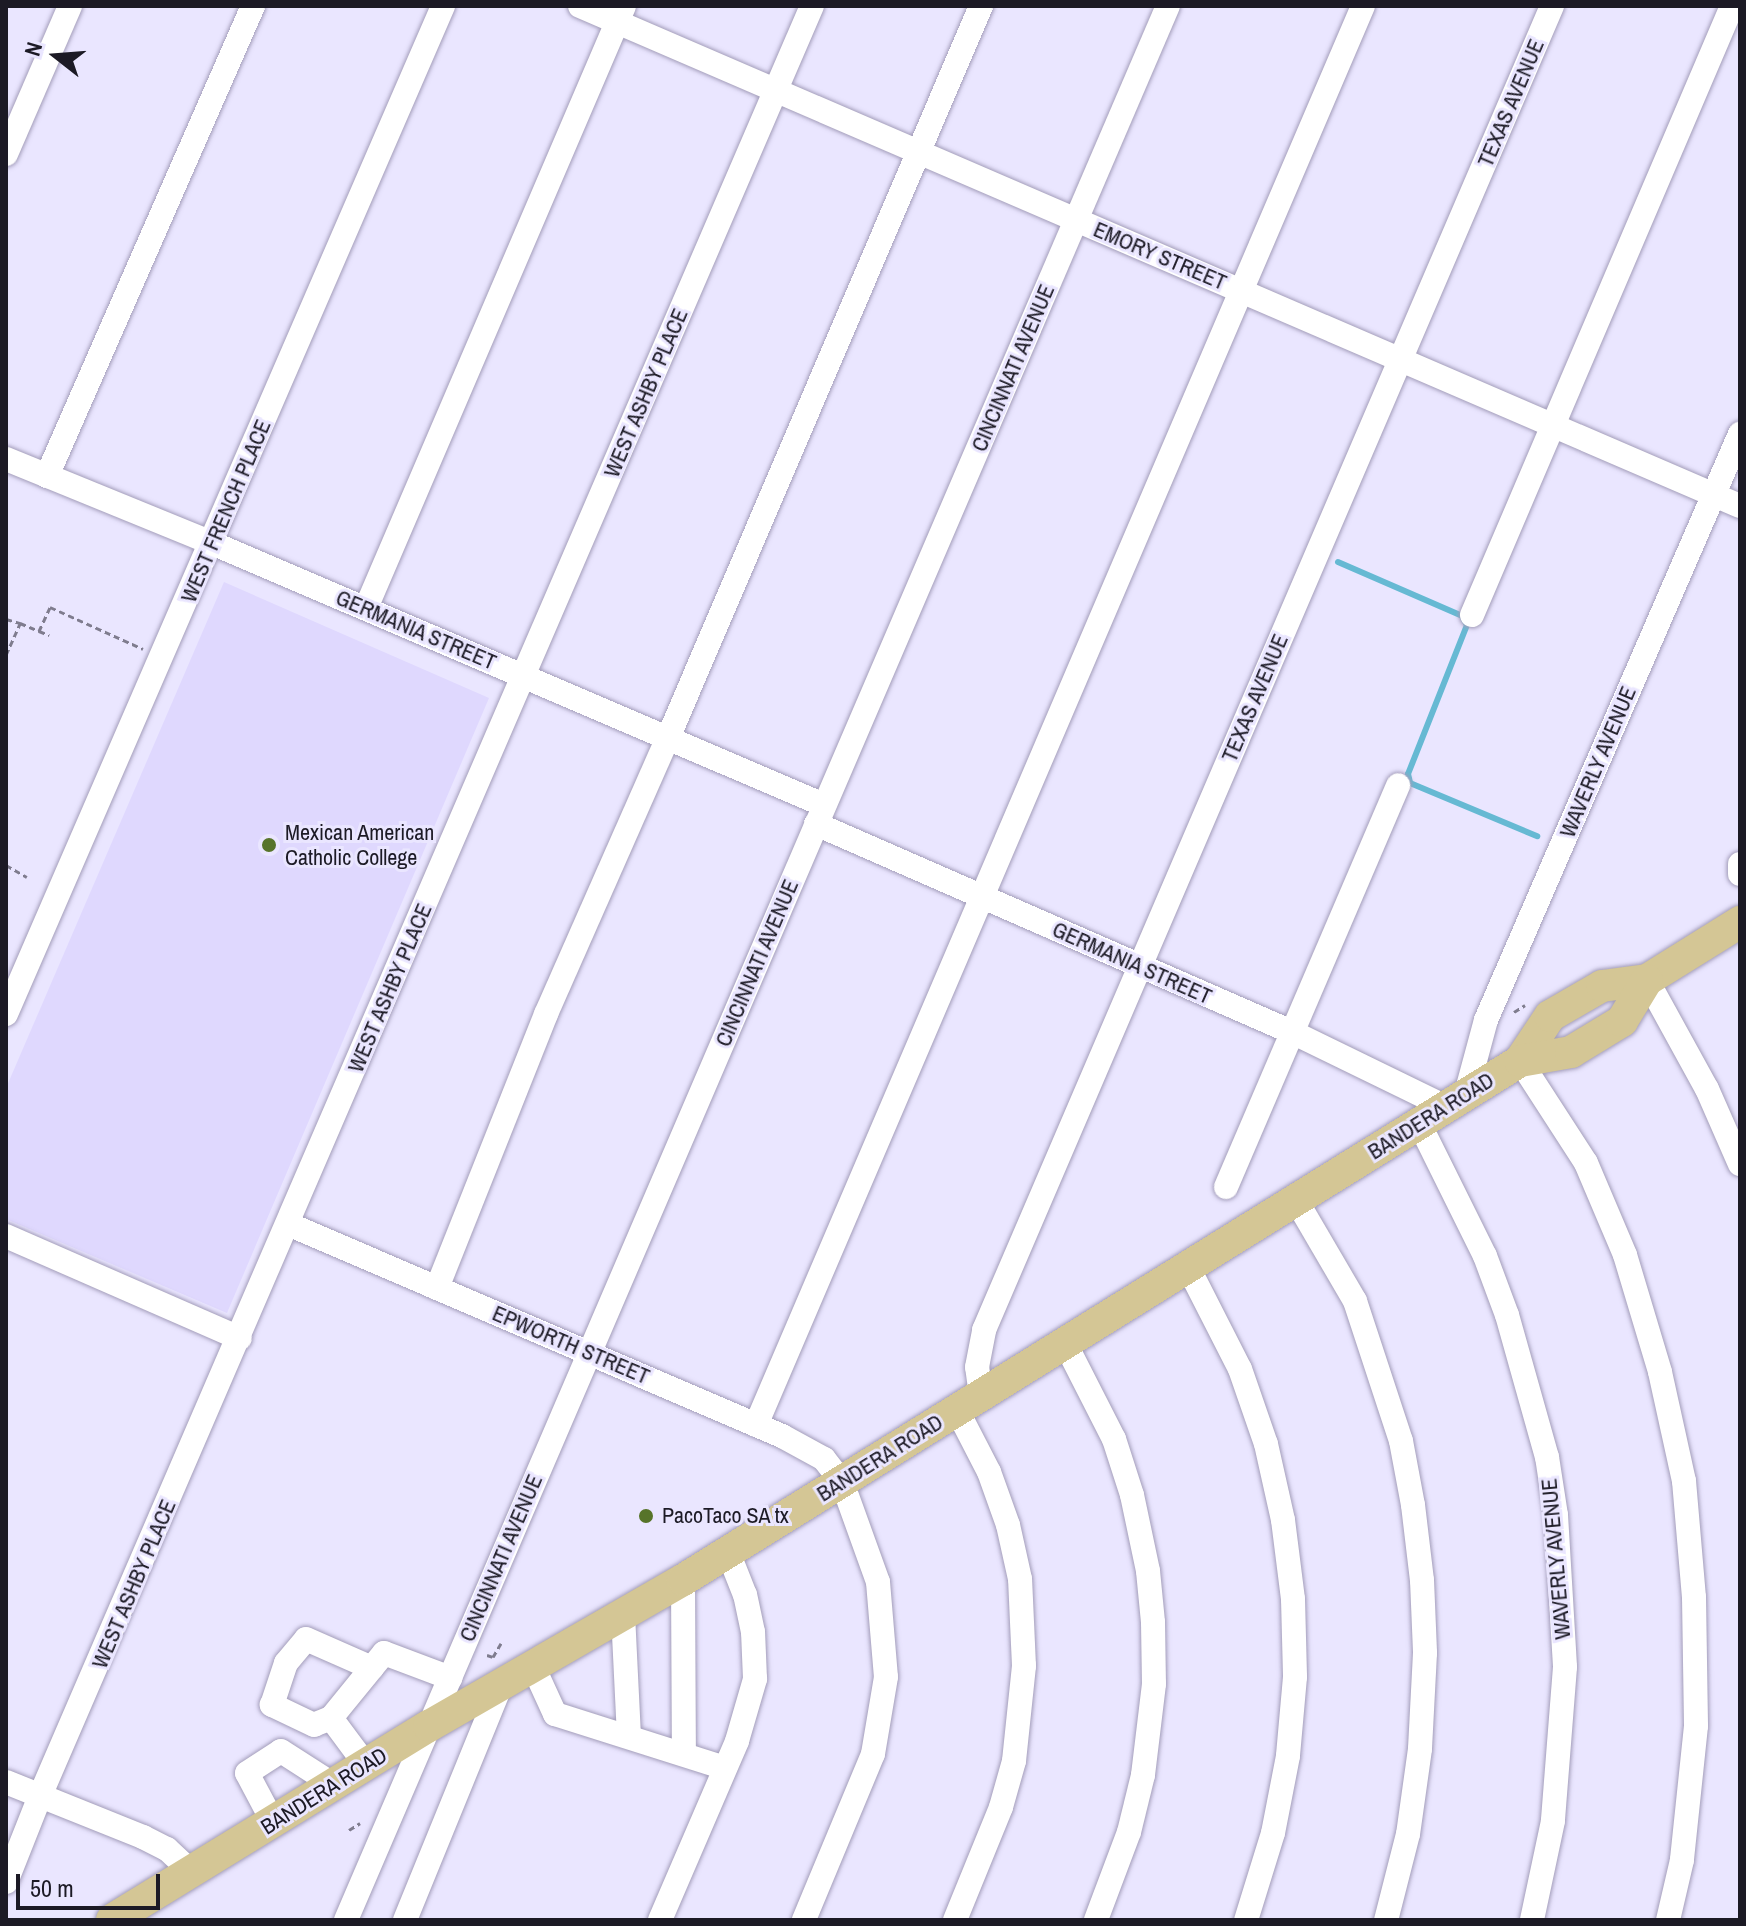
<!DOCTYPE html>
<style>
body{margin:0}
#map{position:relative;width:1746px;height:1926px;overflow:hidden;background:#eae6ff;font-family:"Archivo Narrow",sans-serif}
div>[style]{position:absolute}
.built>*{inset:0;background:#dfd8fe}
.stream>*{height:6px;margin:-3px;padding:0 3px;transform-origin:3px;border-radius:3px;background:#66b9d3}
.path>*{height:3px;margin-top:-1.5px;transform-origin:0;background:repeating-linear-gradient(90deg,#7f7c8e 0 6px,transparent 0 10px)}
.roads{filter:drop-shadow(0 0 2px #a39dba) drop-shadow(0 0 2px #a39dba)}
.minor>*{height:24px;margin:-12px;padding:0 12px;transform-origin:12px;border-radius:12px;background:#fff}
.major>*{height:32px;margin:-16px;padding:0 16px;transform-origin:16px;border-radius:16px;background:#d4c695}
.dots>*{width:22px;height:22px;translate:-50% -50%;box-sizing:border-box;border:4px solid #eae6ff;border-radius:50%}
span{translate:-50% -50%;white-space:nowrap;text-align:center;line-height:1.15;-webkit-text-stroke:6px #eae6ff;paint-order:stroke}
.street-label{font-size:22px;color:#1c1a25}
.poi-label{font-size:22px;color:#1c1a25}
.left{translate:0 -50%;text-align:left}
.frame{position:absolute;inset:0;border:8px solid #1c1a25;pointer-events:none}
.north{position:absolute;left:16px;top:16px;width:80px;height:80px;-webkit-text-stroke:6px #eae6ff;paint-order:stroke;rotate:287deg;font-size:22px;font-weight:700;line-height:32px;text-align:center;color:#1c1a25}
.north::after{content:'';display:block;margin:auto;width:28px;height:36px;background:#1c1a25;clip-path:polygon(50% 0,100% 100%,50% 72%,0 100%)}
.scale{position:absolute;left:16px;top:1874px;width:144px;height:36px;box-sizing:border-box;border:4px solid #1c1a25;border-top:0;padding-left:10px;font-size:24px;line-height:28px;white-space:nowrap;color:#1c1a25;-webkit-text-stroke:6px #eae6ff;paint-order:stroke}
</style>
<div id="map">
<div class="built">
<div style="clip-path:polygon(224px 582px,489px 698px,227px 1313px,6px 1219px,6px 1088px)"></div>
</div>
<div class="stream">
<div style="left:1338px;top:562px;width:135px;rotate:23.5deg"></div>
<div style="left:1462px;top:616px;width:10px;rotate:61deg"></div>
<div style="left:1467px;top:625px;width:160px;rotate:111.6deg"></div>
<div style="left:1408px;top:774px;width:9px;rotate:77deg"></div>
<div style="left:1410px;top:783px;width:138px;rotate:22.7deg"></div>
</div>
<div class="path">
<div style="left:6px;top:619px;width:15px;rotate:16deg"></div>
<div style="left:39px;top:631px;width:11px;rotate:22deg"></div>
<div style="left:6px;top:655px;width:35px;rotate:-66deg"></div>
<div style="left:20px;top:623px;width:21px;rotate:23deg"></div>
<div style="left:39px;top:631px;width:26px;rotate:-65deg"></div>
<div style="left:50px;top:607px;width:102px;rotate:24.3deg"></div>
<div style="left:6px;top:865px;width:24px;rotate:30deg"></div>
<div style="left:1514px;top:1012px;width:13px;rotate:-32deg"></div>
<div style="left:487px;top:1655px;width:6px;rotate:18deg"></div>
<div style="left:493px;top:1657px;width:16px;rotate:-60deg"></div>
<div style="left:349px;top:1830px;width:13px;rotate:-32deg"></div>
</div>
<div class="roads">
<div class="minor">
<div style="left:580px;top:6px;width:1263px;rotate:23.32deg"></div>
<div style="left:6px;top:154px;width:161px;rotate:-66.6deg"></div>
<div style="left:6px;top:459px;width:222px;rotate:22.2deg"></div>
<div style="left:212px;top:543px;width:666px;rotate:23.18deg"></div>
<div style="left:47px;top:476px;width:513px;rotate:-66.33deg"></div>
<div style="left:366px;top:608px;width:655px;rotate:-66.8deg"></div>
<div style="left:1472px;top:615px;width:662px;rotate:-66.88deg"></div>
<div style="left:816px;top:824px;width:522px;rotate:23.62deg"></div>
<div style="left:1294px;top:1033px;width:169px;rotate:26deg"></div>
<div style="left:1740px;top:864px;width:10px;rotate:90deg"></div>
<div style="left:1647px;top:980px;width:124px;rotate:61.2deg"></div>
<div style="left:1707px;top:1089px;width:82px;rotate:66.3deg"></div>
<div style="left:6px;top:1014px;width:1099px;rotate:-66.56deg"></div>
<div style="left:1520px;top:1061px;width:121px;rotate:57.1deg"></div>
<div style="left:1586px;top:1163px;width:100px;rotate:67deg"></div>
<div style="left:1625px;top:1255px;width:122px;rotate:73.3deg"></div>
<div style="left:1660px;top:1372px;width:112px;rotate:77.6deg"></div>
<div style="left:1684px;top:1481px;width:116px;rotate:85.1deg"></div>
<div style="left:1694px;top:1597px;width:129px;rotate:89.1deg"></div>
<div style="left:1696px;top:1726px;width:135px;rotate:96deg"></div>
<div style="left:1682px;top:1860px;width:62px;rotate:103.1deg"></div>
<div style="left:1466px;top:1094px;width:77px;rotate:-74.9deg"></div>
<div style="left:1486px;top:1020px;width:639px;rotate:-66.57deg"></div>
<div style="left:1419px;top:1123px;width:148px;rotate:63.6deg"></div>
<div style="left:1485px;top:1256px;width:63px;rotate:69.6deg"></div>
<div style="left:1507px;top:1315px;width:148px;rotate:74.3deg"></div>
<div style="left:1547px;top:1457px;width:59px;rotate:81.2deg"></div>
<div style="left:1556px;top:1515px;width:152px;rotate:86.6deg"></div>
<div style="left:1565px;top:1667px;width:154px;rotate:94.5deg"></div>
<div style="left:1553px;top:1821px;width:101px;rotate:102deg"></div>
<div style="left:1226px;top:1187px;width:437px;rotate:-66.8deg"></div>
<div style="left:1296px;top:1200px;width:117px;rotate:59.7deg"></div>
<div style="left:1355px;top:1301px;width:147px;rotate:71.8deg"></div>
<div style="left:1401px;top:1441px;width:65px;rotate:79.4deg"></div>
<div style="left:1413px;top:1505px;width:76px;rotate:83.2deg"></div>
<div style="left:1422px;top:1580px;width:73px;rotate:87.6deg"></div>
<div style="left:1425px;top:1653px;width:96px;rotate:93deg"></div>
<div style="left:1420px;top:1749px;width:86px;rotate:98deg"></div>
<div style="left:1408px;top:1834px;width:89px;rotate:104.3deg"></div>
<div style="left:288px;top:1224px;width:538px;rotate:23.23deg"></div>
<div style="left:782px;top:1436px;width:48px;rotate:28.7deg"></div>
<div style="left:824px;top:1459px;width:29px;rotate:52deg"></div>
<div style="left:842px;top:1482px;width:106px;rotate:70.2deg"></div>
<div style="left:878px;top:1582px;width:95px;rotate:85.2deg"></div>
<div style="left:886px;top:1677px;width:78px;rotate:99.6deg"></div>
<div style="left:873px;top:1754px;width:180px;rotate:112.6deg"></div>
<div style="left:6px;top:1236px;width:255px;rotate:23.6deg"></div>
<div style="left:1188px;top:1267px;width:114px;rotate:63deg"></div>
<div style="left:1240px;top:1369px;width:79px;rotate:70.9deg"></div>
<div style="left:1266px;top:1444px;width:78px;rotate:77.4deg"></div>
<div style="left:1283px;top:1520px;width:80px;rotate:82.8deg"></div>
<div style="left:1293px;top:1599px;width:78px;rotate:88.5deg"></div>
<div style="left:1295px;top:1677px;width:79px;rotate:95.1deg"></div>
<div style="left:1288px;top:1756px;width:78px;rotate:101deg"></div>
<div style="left:1273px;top:1833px;width:91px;rotate:107.2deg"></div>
<div style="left:437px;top:1288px;width:295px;rotate:-68.3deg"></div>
<div style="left:546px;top:1014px;width:302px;rotate:-66.2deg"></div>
<div style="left:668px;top:738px;width:796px;rotate:-66.85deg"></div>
<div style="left:1065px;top:1343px;width:108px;rotate:63deg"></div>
<div style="left:1114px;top:1439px;width:59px;rotate:72.2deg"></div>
<div style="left:1132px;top:1495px;width:78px;rotate:78.1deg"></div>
<div style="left:1148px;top:1571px;width:51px;rotate:84.4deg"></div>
<div style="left:1153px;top:1622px;width:62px;rotate:89.1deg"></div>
<div style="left:1154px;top:1684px;width:92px;rotate:96.9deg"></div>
<div style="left:1143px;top:1775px;width:59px;rotate:103.8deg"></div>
<div style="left:1129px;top:1832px;width:94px;rotate:110.6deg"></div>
<div style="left:981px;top:1395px;width:28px;rotate:-98deg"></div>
<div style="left:977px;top:1367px;width:38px;rotate:-79deg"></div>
<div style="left:984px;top:1330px;width:1441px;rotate:-66.78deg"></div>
<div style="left:756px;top:1425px;width:1543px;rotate:-66.84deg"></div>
<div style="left:683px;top:1580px;width:173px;rotate:89.7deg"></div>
<div style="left:623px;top:1614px;width:122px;rotate:87.2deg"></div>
<div style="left:533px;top:1666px;width:53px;rotate:65.4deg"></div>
<div style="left:555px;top:1714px;width:178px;rotate:17.6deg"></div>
<div style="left:331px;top:1718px;width:18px;rotate:158deg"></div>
<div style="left:314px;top:1725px;width:47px;rotate:-154.5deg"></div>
<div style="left:272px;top:1705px;width:44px;rotate:-71.6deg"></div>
<div style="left:286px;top:1663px;width:31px;rotate:-50deg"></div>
<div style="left:306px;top:1639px;width:72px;rotate:23.7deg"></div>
<div style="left:366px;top:1765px;width:59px;rotate:-126.7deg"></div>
<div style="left:331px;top:1718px;width:84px;rotate:-50.8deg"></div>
<div style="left:384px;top:1653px;width:71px;rotate:20.7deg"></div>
<div style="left:6px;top:1782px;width:148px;rotate:21.9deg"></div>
<div style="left:143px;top:1837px;width:27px;rotate:27deg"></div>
<div style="left:167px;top:1849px;width:34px;rotate:43deg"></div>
<div style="left:273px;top:1822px;width:55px;rotate:-118deg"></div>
<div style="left:247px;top:1773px;width:40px;rotate:-32.9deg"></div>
<div style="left:281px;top:1751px;width:63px;rotate:32.7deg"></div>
<div style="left:6px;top:1882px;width:92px;rotate:-68.4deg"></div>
<div style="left:40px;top:1796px;width:1949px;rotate:-66.67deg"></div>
<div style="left:346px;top:1920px;width:2083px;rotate:-66.76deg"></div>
<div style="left:405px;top:1920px;width:254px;rotate:-67.8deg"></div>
<div style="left:660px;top:1920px;width:195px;rotate:-66.7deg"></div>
<div style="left:737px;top:1741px;width:65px;rotate:-73.8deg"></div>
<div style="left:755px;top:1679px;width:47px;rotate:-92.4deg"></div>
<div style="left:753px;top:1632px;width:38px;rotate:-102deg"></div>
<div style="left:745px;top:1595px;width:46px;rotate:-111.6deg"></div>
<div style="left:955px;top:1920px;width:122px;rotate:-67.8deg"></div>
<div style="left:1001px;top:1807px;width:48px;rotate:-74.2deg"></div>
<div style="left:1014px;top:1761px;width:96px;rotate:-84deg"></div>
<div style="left:1024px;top:1666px;width:87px;rotate:-92.6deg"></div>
<div style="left:1020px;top:1579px;width:55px;rotate:-102.5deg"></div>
<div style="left:1008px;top:1525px;width:56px;rotate:-109.7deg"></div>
<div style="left:989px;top:1472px;width:70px;rotate:-117.3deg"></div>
</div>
<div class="major">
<div style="left:1520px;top:1061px;width:54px;rotate:-56.3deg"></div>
<div style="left:1550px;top:1016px;width:60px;rotate:-30deg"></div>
<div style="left:1602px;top:986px;width:45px;rotate:-7.6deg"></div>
<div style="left:1647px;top:980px;width:110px;rotate:-31.9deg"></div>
<div style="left:112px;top:1920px;width:372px;rotate:-31.5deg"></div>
<div style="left:429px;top:1726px;width:293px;rotate:-29.9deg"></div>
<div style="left:683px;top:1580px;width:985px;rotate:-31.8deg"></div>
<div style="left:1520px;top:1061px;width:52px;rotate:-10deg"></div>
<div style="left:1571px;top:1052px;width:60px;rotate:-31.3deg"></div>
<div style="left:1622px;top:1021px;width:48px;rotate:-58.6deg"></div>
</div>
</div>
<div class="dots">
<div style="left:269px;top:845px;background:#57742a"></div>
<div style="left:646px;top:1516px;background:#57742a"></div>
</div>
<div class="street-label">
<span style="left:1511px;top:103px;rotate:-67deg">TEXAS AVENUE</span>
<span style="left:1160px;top:256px;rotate:23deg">EMORY STREET</span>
<span style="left:1013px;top:368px;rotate:-67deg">CINCINNATI AVENUE</span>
<span style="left:646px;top:393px;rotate:-67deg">WEST ASHBY PLACE</span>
<span style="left:226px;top:511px;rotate:-67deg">WEST FRENCH PLACE</span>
<span style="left:416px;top:630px;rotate:23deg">GERMANIA STREET</span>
<span style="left:1255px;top:698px;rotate:-67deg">TEXAS AVENUE</span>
<span style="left:1598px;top:762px;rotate:-67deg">WAVERLY AVENUE</span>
<span style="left:757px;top:963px;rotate:-67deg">CINCINNATI AVENUE</span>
<span style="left:1132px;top:963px;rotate:24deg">GERMANIA STREET</span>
<span style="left:390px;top:988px;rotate:-67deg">WEST ASHBY PLACE</span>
<span style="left:1431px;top:1116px;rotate:-32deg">BANDERA ROAD</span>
<span style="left:571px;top:1345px;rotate:23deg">EPWORTH STREET</span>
<span style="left:880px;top:1458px;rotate:-32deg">BANDERA ROAD</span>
<span style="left:501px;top:1558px;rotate:-67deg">CINCINNATI AVENUE</span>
<span style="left:1556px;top:1559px;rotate:-95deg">WAVERLY AVENUE</span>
<span style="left:134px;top:1584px;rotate:-67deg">WEST ASHBY PLACE</span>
<span style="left:324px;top:1791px;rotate:-32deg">BANDERA ROAD</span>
</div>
<div class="poi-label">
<span class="left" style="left:285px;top:845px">Mexican American<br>Catholic College</span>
<span class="left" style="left:662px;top:1516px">PacoTaco SA tx</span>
</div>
<div class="frame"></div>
<div class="north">N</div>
<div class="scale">50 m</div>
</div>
